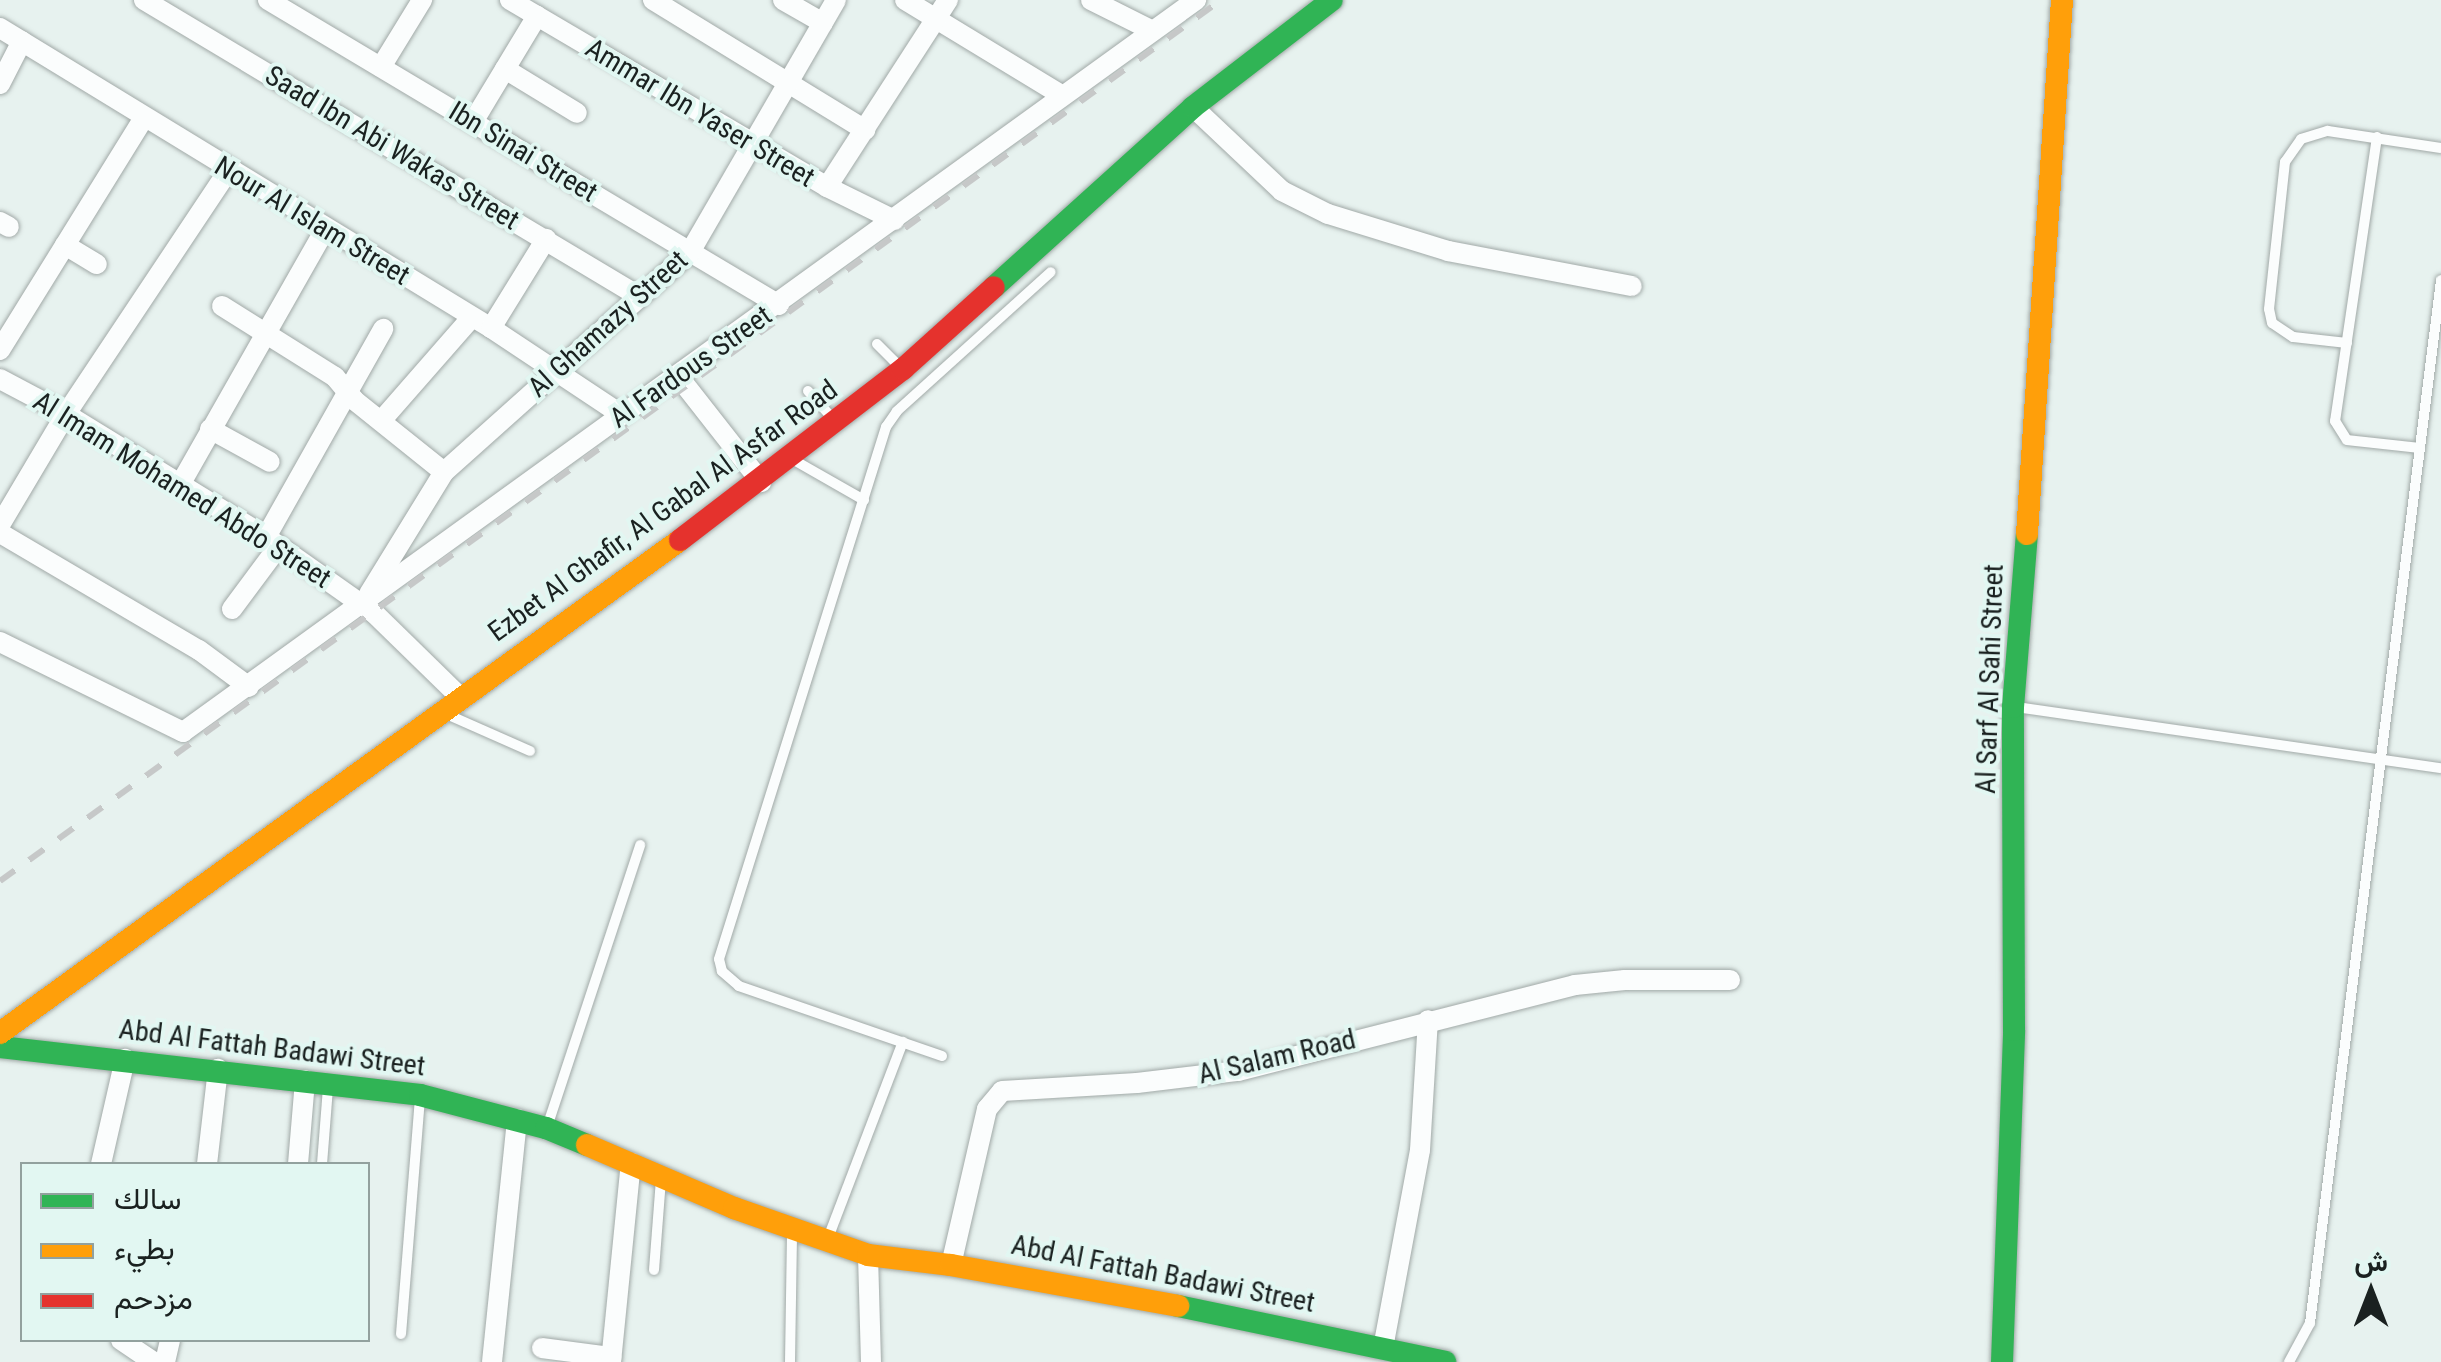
<!DOCTYPE html>
<meta charset="utf-8">
<style>
body{margin:0}
#map{position:relative;width:2441px;height:1362px;overflow:hidden;background:#e7f2ef;font-family:"Roboto Condensed",Vazirmatn,sans-serif}
div>[style]{position:absolute}
.roads{filter:drop-shadow(0 0 2px #a1a9a7) drop-shadow(0 0 2px #a1a9a7)}
.lane>*{height:10px;margin:-5px;padding:0 5px;transform-origin:5px;border-radius:5px;background:#fbfdfd}
.street>*{height:20px;margin:-10px;padding:0 10px;transform-origin:10px;border-radius:10px;background:#fbfdfd}
.fast>*{height:22px;margin:-11px;padding:0 11px;transform-origin:11px;border-radius:11px;background:#30b455}
.slow>*{height:22px;margin:-11px;padding:0 11px;transform-origin:11px;border-radius:11px;background:#ff9f0a}
.jam>*{height:22px;margin:-11px;padding:0 11px;transform-origin:11px;border-radius:11px;background:#e5322d}
.rail>*{height:6px;margin-top:-3px;transform-origin:0;background:repeating-linear-gradient(90deg,#c6c8c8 0 18px,transparent 0 36px)}
span{translate:-50% -50%;white-space:nowrap;text-align:center;line-height:1.15;-webkit-text-stroke:8px #e2f7f2;paint-order:stroke}
.street-label{font-size:28px;color:#1a2120}
.legend{position:absolute;left:20px;top:1162px;width:350px;height:180px;box-sizing:border-box;background:#e2f7f2;border:2px solid #92a19e;margin:0;padding:12px 18px;list-style:none;font-size:30px;color:#1a2120}
.legend li{display:flex;align-items:center;gap:20px;height:50px}
.legend b{width:50px;border:2px solid #92a19e}
.north{position:absolute;left:2321px;top:1242px;width:100px;height:100px;-webkit-text-stroke:8px #e2f7f2;paint-order:stroke;rotate:0deg;font-size:28px;font-weight:700;line-height:40px;text-align:center;color:#1a2120}
.north::after{content:'';display:block;margin:auto;width:35px;height:45px;background:#1a2120;clip-path:polygon(50% 0,100% 100%,50% 72%,0 100%)}
</style>
<div id="map">
<div class="roads">
<div class="lane">
<div style="left:2377px;top:137px;width:287px;rotate:98.4deg"></div>
<div style="left:2335px;top:421px;width:22px;rotate:58deg"></div>
<div style="left:2347px;top:440px;width:73px;rotate:6.3deg"></div>
<div style="left:2347px;top:343px;width:54px;rotate:-173.7deg"></div>
<div style="left:2293px;top:337px;width:25px;rotate:-146deg"></div>
<div style="left:2272px;top:323px;width:14px;rotate:-102deg"></div>
<div style="left:2269px;top:309px;width:148px;rotate:-83.8deg"></div>
<div style="left:2285px;top:162px;width:28px;rotate:-55deg"></div>
<div style="left:2301px;top:139px;width:28px;rotate:-17deg"></div>
<div style="left:2328px;top:131px;width:114px;rotate:8.6deg"></div>
<div style="left:877px;top:344px;width:34px;rotate:45deg"></div>
<div style="left:808px;top:391px;width:39px;rotate:48deg"></div>
<div style="left:792px;top:459px;width:83px;rotate:29.7deg"></div>
<div style="left:2016px;top:707px;width:429px;rotate:8.2deg"></div>
<div style="left:444px;top:713px;width:94px;rotate:23.8deg"></div>
<div style="left:942px;top:1056px;width:215px;rotate:-161deg"></div>
<div style="left:739px;top:986px;width:23px;rotate:-139deg"></div>
<div style="left:722px;top:971px;width:12px;rotate:-104deg"></div>
<div style="left:719px;top:959px;width:558px;rotate:-72.57deg"></div>
<div style="left:886px;top:427px;width:19px;rotate:-55deg"></div>
<div style="left:897px;top:411px;width:207px;rotate:-42.1deg"></div>
<div style="left:547px;top:1127px;width:297px;rotate:-71.7deg"></div>
<div style="left:322px;top:1164px;width:76px;rotate:-85.5deg"></div>
<div style="left:828px;top:1238px;width:210px;rotate:-69.1deg"></div>
<div style="left:654px;top:1270px;width:92px;rotate:-85.6deg"></div>
<div style="left:401px;top:1334px;width:239px;rotate:-85.4deg"></div>
<div style="left:790px;top:1362px;width:129px;rotate:-89.1deg"></div>
<div style="left:2289px;top:1362px;width:44px;rotate:-61.7deg"></div>
<div style="left:2310px;top:1323px;width:1051px;rotate:-82.84deg"></div>
</div>
<div class="street">
<div style="left:144px;top:0;width:578px;rotate:30.91deg"></div>
<div style="left:268px;top:0;width:595px;rotate:30.83deg"></div>
<div style="left:510px;top:0;width:368px;rotate:30.5deg"></div>
<div style="left:827px;top:187px;width:75px;rotate:26.2deg"></div>
<div style="left:653px;top:0;width:249px;rotate:31.5deg"></div>
<div style="left:783px;top:0;width:46px;rotate:29.9deg"></div>
<div style="left:905px;top:0;width:183px;rotate:31.3deg"></div>
<div style="left:1091px;top:0;width:69px;rotate:26.6deg"></div>
<div style="left:0;top:28px;width:575px;rotate:31.42deg"></div>
<div style="left:491px;top:328px;width:157px;rotate:33.6deg"></div>
<div style="left:381px;top:67px;width:79px;rotate:-58.5deg"></div>
<div style="left:505px;top:69px;width:84px;rotate:31.4deg"></div>
<div style="left:0;top:84px;width:48px;rotate:-62.9deg"></div>
<div style="left:1193px;top:107px;width:122px;rotate:43.3deg"></div>
<div style="left:1282px;top:191px;width:51px;rotate:26.6deg"></div>
<div style="left:1328px;top:214px;width:126px;rotate:17.1deg"></div>
<div style="left:1448px;top:251px;width:187px;rotate:10.8deg"></div>
<div style="left:473px;top:122px;width:124px;rotate:-58.9deg"></div>
<div style="left:827px;top:187px;width:223px;rotate:-57.1deg"></div>
<div style="left:0;top:222px;width:10px;rotate:29deg"></div>
<div style="left:65px;top:245px;width:37px;rotate:31deg"></div>
<div style="left:222px;top:306px;width:133px;rotate:32.1deg"></div>
<div style="left:335px;top:377px;width:30px;rotate:50deg"></div>
<div style="left:354px;top:400px;width:115px;rotate:38.7deg"></div>
<div style="left:444px;top:472px;width:143px;rotate:121.6deg"></div>
<div style="left:491px;top:328px;width:105px;rotate:-58.3deg"></div>
<div style="left:0;top:350px;width:272px;rotate:-58.2deg"></div>
<div style="left:678px;top:376px;width:135px;rotate:51.9deg"></div>
<div style="left:0;top:379px;width:75px;rotate:27.9deg"></div>
<div style="left:66px;top:414px;width:235px;rotate:31.6deg"></div>
<div style="left:266px;top:537px;width:133px;rotate:35.2deg"></div>
<div style="left:375px;top:614px;width:119px;rotate:44.3deg"></div>
<div style="left:381px;top:421px;width:138px;rotate:-48.8deg"></div>
<div style="left:210px;top:429px;width:68px;rotate:28.8deg"></div>
<div style="left:444px;top:472px;width:330px;rotate:-41.8deg"></div>
<div style="left:690px;top:252px;width:291px;rotate:-59.9deg"></div>
<div style="left:181px;top:483px;width:292px;rotate:-60.4deg"></div>
<div style="left:0;top:525px;width:129px;rotate:-59.3deg"></div>
<div style="left:66px;top:414px;width:292px;rotate:-56.3deg"></div>
<div style="left:0;top:533px;width:231px;rotate:30.5deg"></div>
<div style="left:199px;top:650px;width:62px;rotate:36.5deg"></div>
<div style="left:266px;top:537px;width:239px;rotate:-60.6deg"></div>
<div style="left:232px;top:609px;width:77px;rotate:-53.4deg"></div>
<div style="left:0;top:642px;width:204px;rotate:26.2deg"></div>
<div style="left:183px;top:732px;width:1250px;rotate:-35.85deg"></div>
<div style="left:101px;top:1164px;width:108px;rotate:-77.1deg"></div>
<div style="left:207px;top:1164px;width:96px;rotate:-83.4deg"></div>
<div style="left:298px;top:1164px;width:84px;rotate:-85.2deg"></div>
<div style="left:868px;top:1255px;width:107px;rotate:88.4deg"></div>
<div style="left:951px;top:1265px;width:160px;rotate:-77deg"></div>
<div style="left:987px;top:1109px;width:23px;rotate:-50deg"></div>
<div style="left:1002px;top:1091px;width:135px;rotate:-3.4deg"></div>
<div style="left:1137px;top:1083px;width:102px;rotate:-6.8deg"></div>
<div style="left:1238px;top:1071px;width:348px;rotate:-14.3deg"></div>
<div style="left:1575px;top:985px;width:50px;rotate:-5.7deg"></div>
<div style="left:1625px;top:980px;width:105px"></div>
<div style="left:121px;top:1340px;width:40px;rotate:34deg"></div>
<div style="left:542px;top:1348px;width:70px;rotate:7.4deg"></div>
<div style="left:1383px;top:1348px;width:201px;rotate:-79.4deg"></div>
<div style="left:1420px;top:1150px;width:130px;rotate:-86.5deg"></div>
<div style="left:165px;top:1362px;width:23px;rotate:-77deg"></div>
<div style="left:492px;top:1362px;width:244px;rotate:-84.1deg"></div>
<div style="left:611px;top:1362px;width:200px;rotate:-84.3deg"></div>
</div>
<div class="fast">
<div style="left:994px;top:287px;width:268px;rotate:-42.1deg"></div>
<div style="left:1193px;top:107px;width:175px;rotate:-37.6deg"></div>
<div style="left:0;top:1047px;width:423px;rotate:6.5deg"></div>
<div style="left:420px;top:1095px;width:130px;rotate:14.7deg"></div>
<div style="left:546px;top:1128px;width:44px;rotate:22.5deg"></div>
<div style="left:1178px;top:1306px;width:273px;rotate:11.8deg"></div>
<div style="left:2002px;top:1362px;width:332px;rotate:-87.9deg"></div>
<div style="left:2014px;top:1030px;width:323px;rotate:-90.2deg"></div>
<div style="left:2013px;top:707px;width:174px;rotate:-85.4deg"></div>
</div>
<div class="slow">
<div style="left:2027px;top:534px;width:535px;rotate:-86.25deg"></div>
<div style="left:0;top:1033px;width:840px;rotate:-35.94deg"></div>
<div style="left:587px;top:1145px;width:160px;rotate:23.2deg"></div>
<div style="left:734px;top:1208px;width:142px;rotate:19.3deg"></div>
<div style="left:868px;top:1255px;width:84px;rotate:6.9deg"></div>
<div style="left:951px;top:1265px;width:231px;rotate:10.2deg"></div>
</div>
<div class="jam">
<div style="left:680px;top:540px;width:281px;rotate:-37.5deg"></div>
<div style="left:903px;top:369px;width:122px;rotate:-42deg"></div>
</div>
</div>
<div class="rail">
<div style="left:0;top:881px;width:1506px;rotate:-35.81deg"></div>
</div>
<div class="street-label">
<span style="left:700px;top:113px;rotate:31deg">Ammar Ibn Yaser Street</span>
<span style="left:392px;top:148px;rotate:31deg">Saad Ibn Abi Wakas Street</span>
<span style="left:523px;top:152px;rotate:31deg">Ibn Sinai Street</span>
<span style="left:312px;top:221px;rotate:31deg">Nour Al Islam Street</span>
<span style="left:608px;top:324px;rotate:-42deg">Al Ghamazy Street</span>
<span style="left:691px;top:367px;rotate:-35deg">Al Fardous Street</span>
<span style="left:182px;top:490px;rotate:32deg">Al Imam Mohamed Abdo Street</span>
<span style="left:663px;top:511px;rotate:-36deg">Ezbet Al Ghafir, Al Gabal Al Asfar Road</span>
<span style="left:1990px;top:679px;rotate:-88deg">Al Sarf Al Sahi Street</span>
<span style="left:272px;top:1048px;rotate:7deg">Abd Al Fattah Badawi Street</span>
<span style="left:1277px;top:1057px;rotate:-13deg">Al Salam Road</span>
<span style="left:1163px;top:1274px;rotate:11deg">Abd Al Fattah Badawi Street</span>
</div>
<ul class="legend">
<li><b style="height:12px;background:#30b455"></b>سالك</li>
<li><b style="height:12px;background:#ff9f0a"></b>بطيء</li>
<li><b style="height:12px;background:#e5322d"></b>مزدحم</li>
</ul>
<div class="north">ش</div>
</div>
